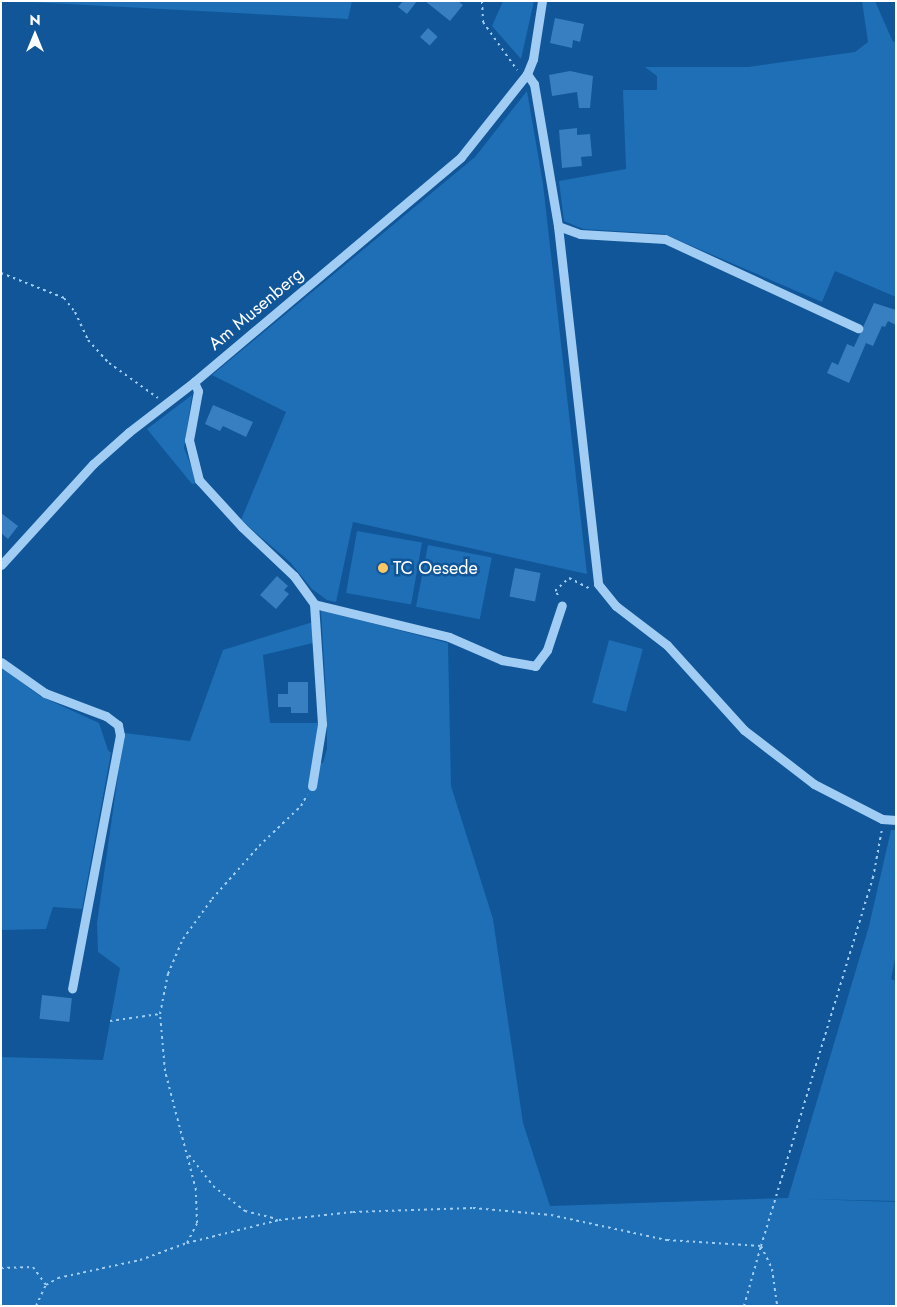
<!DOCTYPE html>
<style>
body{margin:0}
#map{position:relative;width:897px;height:1307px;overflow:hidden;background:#105699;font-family:Jost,sans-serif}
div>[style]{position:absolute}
.green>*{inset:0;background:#1e6fb6;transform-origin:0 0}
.building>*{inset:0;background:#387fc1;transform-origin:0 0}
.path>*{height:2px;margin-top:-1px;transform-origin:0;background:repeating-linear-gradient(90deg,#a1cdf4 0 2.5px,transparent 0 6.5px)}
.minor>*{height:9px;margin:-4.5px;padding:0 4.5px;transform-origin:4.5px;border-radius:4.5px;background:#a1cdf4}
.dots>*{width:14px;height:14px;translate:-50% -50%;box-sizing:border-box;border:2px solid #105699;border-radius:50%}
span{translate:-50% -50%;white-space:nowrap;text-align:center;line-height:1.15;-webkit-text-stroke:5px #105699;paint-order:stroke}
.street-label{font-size:18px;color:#fff}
.poi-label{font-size:18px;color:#fff}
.left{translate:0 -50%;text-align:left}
.frame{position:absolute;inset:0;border:2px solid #fff;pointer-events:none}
.north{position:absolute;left:10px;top:10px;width:50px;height:50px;-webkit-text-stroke:4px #105699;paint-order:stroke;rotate:0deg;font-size:14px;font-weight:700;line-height:20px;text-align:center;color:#fff}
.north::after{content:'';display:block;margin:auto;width:18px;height:22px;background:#fff;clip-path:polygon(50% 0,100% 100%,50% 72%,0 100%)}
</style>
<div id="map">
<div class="green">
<div style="clip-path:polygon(12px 1px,352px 1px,348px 19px)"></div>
<div style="clip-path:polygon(503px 1px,534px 1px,521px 59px,492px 26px)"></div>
<div style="clip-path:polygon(862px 1px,875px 1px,893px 42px,896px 41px,896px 297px,835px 271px,822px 302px,664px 234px,583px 229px,564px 221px,559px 181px,626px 169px,623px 90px,657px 90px,657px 76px,645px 67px,748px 67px,855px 52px,868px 42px)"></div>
<div style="clip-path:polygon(527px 91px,543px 184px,587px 574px,353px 522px,336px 602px,327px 600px,312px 589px,290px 562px,241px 520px,286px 412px,212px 375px,475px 157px)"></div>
<div style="clip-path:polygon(192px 395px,184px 448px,198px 483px,192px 484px,147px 429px)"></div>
<div style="left:357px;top:531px;width:66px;height:63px;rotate:10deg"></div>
<div style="left:428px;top:545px;width:65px;height:63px;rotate:11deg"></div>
<div style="clip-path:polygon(321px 610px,448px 643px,451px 786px,493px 919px,523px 1123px,550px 1206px,788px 1198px,869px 926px,891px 830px,896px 830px,896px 954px,891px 979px,896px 981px,896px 1201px,807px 1199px,896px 1202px,896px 1306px,1px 1306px,1px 1057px,103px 1060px,120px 968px,98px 952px,97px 923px,124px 733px,190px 741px,223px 650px,313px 622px,313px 643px,263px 655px,270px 723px,318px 723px,315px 762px,323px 763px,327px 749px,327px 712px)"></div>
<div style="left:609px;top:640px;width:35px;height:65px;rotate:15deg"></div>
<div style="clip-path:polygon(1px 667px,40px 696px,99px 723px,108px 750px,111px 753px,82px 909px,53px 907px,46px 929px,1px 930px)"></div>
</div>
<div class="building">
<div style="clip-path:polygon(403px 1px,417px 1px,407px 14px,398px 7px)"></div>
<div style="clip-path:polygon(425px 1px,458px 1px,463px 5px,450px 21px)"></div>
<div style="clip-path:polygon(555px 18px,584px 24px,580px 42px,573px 40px,572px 48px,550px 43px)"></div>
<div style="left:428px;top:28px;width:13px;height:12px;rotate:42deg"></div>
<div style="clip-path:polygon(570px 71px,593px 76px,590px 108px,579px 108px,577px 92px,552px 96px,549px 75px)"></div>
<div style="clip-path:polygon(577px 128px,577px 135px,590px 134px,592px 156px,581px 157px,582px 166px,562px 168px,559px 130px)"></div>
<div style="clip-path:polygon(874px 303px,896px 310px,896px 325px,888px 321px,885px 327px,882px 326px,873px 346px,866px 343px,849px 383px,827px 373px,832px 362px,838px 365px,847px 344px,854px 347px)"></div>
<div style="clip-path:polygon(213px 405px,253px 422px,246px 437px,223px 426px,220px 431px,205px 424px)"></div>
<div style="clip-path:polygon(1px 513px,18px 526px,8px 539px,1px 533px)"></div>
<div style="left:515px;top:568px;width:26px;height:29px;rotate:11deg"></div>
<div style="clip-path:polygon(277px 576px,288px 586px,284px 590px,289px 594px,276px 609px,260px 595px)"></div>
<div style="clip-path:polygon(288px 682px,308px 682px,308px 713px,291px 713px,291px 707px,278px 707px,278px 694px,288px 694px)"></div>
<div style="left:42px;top:995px;width:30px;height:24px;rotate:6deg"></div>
</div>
<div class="path">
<div style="left:482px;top:1px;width:21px;rotate:87deg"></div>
<div style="left:483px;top:22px;width:59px;rotate:54.7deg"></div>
<div style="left:1px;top:273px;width:68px;rotate:21.6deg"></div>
<div style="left:64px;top:298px;width:18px;rotate:52deg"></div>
<div style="left:75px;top:312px;width:31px;rotate:65deg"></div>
<div style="left:88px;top:340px;width:31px;rotate:48deg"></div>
<div style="left:109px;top:363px;width:60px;rotate:35.5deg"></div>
<div style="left:558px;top:595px;width:5px;rotate:-127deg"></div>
<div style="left:555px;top:591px;width:19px;rotate:-43deg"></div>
<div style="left:569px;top:578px;width:22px;rotate:27deg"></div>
<div style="left:110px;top:1021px;width:50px;rotate:-8deg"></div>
<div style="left:189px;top:1155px;width:39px;rotate:52deg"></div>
<div style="left:213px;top:1186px;width:41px;rotate:38deg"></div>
<div style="left:245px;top:1211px;width:33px;rotate:14deg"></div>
<div style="left:187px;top:1243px;width:22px;rotate:-63deg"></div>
<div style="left:197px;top:1223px;width:33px;rotate:-92deg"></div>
<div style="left:196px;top:1190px;width:123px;rotate:-104.6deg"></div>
<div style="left:165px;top:1071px;width:57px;rotate:-95deg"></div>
<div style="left:160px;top:1014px;width:41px;rotate:-78.7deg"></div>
<div style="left:168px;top:974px;width:38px;rotate:-67deg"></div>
<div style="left:183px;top:939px;width:49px;rotate:-54.1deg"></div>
<div style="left:212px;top:899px;width:71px;rotate:-48.4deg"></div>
<div style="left:259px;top:846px;width:58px;rotate:-43.6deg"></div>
<div style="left:301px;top:806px;width:13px;rotate:-61deg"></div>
<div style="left:761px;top:1246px;width:25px;rotate:64deg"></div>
<div style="left:772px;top:1269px;width:37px;rotate:82deg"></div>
<div style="left:1px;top:1268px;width:32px;rotate:-2deg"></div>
<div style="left:33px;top:1267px;width:22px;rotate:54deg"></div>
<div style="left:36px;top:1306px;width:23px;rotate:-65deg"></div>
<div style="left:46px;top:1285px;width:14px;rotate:-30deg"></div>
<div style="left:58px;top:1278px;width:84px;rotate:-12.4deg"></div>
<div style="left:140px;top:1260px;width:50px;rotate:-19.9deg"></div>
<div style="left:187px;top:1243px;width:95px;rotate:-14deg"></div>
<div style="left:279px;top:1220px;width:74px;rotate:-6.2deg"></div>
<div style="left:353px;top:1212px;width:120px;rotate:-1.9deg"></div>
<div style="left:473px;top:1208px;width:78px;rotate:5.1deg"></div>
<div style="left:551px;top:1215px;width:119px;rotate:12.2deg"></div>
<div style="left:667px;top:1240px;width:94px;rotate:3.7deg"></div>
<div style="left:761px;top:1246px;width:385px;rotate:-73.1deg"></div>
<div style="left:873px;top:878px;width:50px;rotate:-79.6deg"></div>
<div style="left:744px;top:1306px;width:62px;rotate:-74.2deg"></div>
</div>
<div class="minor">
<div style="left:527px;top:74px;width:12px;rotate:55deg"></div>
<div style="left:534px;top:84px;width:144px;rotate:80.4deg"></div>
<div style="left:558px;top:226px;width:360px;rotate:83.6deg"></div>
<div style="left:598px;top:584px;width:28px;rotate:51deg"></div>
<div style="left:616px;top:606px;width:64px;rotate:37.4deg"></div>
<div style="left:667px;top:645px;width:115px;rotate:47.8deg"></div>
<div style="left:744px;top:730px;width:88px;rotate:37.6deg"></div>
<div style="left:814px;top:784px;width:76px;rotate:27.2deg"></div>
<div style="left:882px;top:819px;width:14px;rotate:4deg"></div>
<div style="left:558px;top:226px;width:23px;rotate:20deg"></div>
<div style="left:580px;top:234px;width:85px;rotate:3.4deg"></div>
<div style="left:665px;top:239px;width:213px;rotate:24.8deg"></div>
<div style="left:194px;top:382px;width:10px;rotate:66deg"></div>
<div style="left:198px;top:391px;width:50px;rotate:100.4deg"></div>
<div style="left:189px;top:440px;width:41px;rotate:76deg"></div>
<div style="left:199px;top:480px;width:64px;rotate:47.5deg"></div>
<div style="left:242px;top:527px;width:71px;rotate:43.3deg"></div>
<div style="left:294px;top:576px;width:34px;rotate:54deg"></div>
<div style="left:314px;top:604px;width:139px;rotate:13.7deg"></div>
<div style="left:449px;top:637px;width:58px;rotate:23.5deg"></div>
<div style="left:502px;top:660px;width:34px;rotate:10deg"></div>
<div style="left:535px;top:666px;width:20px;rotate:-53deg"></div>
<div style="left:547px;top:650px;width:47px;rotate:-71.6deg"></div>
<div style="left:1px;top:565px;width:137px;rotate:-47.7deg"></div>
<div style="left:93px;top:464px;width:48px;rotate:-41.6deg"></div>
<div style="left:129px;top:432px;width:82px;rotate:-37.6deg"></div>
<div style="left:194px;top:382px;width:349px;rotate:-40.1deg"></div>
<div style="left:461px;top:157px;width:106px;rotate:-51.5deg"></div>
<div style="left:527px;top:74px;width:16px;rotate:-68deg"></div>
<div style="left:533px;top:59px;width:59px;rotate:-81.2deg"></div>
<div style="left:1px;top:662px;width:54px;rotate:35.2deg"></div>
<div style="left:45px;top:693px;width:65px;rotate:20.7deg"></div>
<div style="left:106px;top:716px;width:15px;rotate:37deg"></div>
<div style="left:118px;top:725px;width:10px;rotate:79deg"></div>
<div style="left:120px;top:735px;width:258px;rotate:100.7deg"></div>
<div style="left:312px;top:786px;width:63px;rotate:-80.8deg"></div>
<div style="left:322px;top:724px;width:120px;rotate:-93.8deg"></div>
</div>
<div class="dots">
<div style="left:383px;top:568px;background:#ffc664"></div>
</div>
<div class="street-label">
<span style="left:256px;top:309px;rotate:-40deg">Am Musenberg</span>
</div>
<div class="poi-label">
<span class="left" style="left:393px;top:568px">TC Oesede</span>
</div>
<div class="frame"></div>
<div class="north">N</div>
</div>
